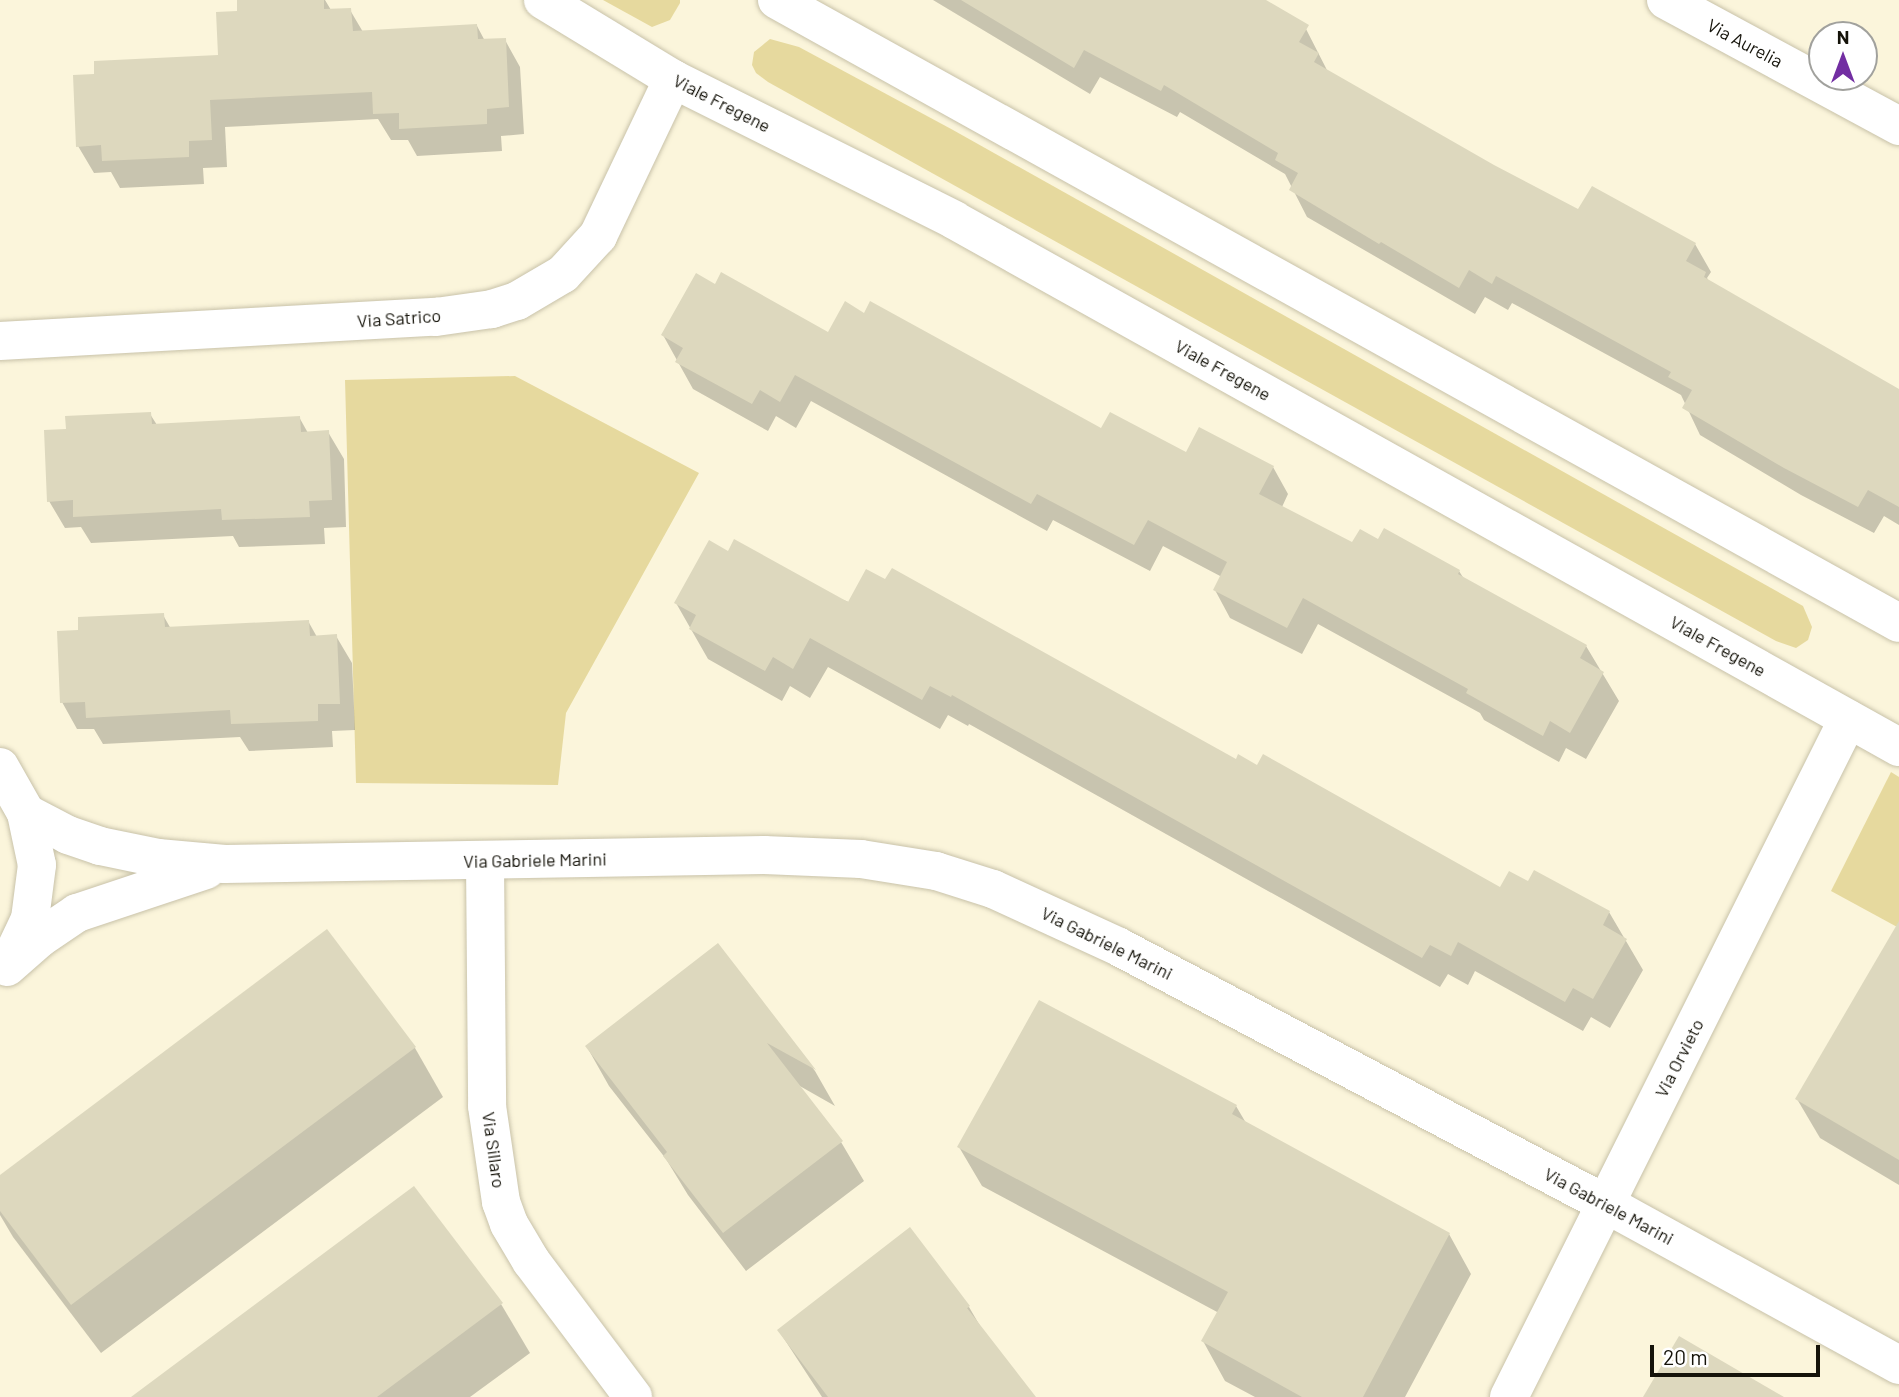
<!DOCTYPE html>
<style>
body{margin:0}
#map{position:relative;width:1899px;height:1397px;overflow:hidden;background:#fbf5db;font-family:Barlow,sans-serif}
div>[style]{position:absolute}
.green>*{inset:0;background:#e6d99e}
.shadow>*{inset:0;background:#0003}
.building>*{inset:0;background:#ddd8be}
.roads{filter:drop-shadow(0 0 2px #c8c2a9) drop-shadow(0 0 2px #c8c2a9)}
.minor>*{height:38px;margin:-19px;padding:0 19px;transform-origin:19px;border-radius:19px;background:#fff}
.major>*{height:38px;margin:-19px;padding:0 19px;transform-origin:19px;border-radius:19px;background:#fff}
span{translate:-50% -50%;white-space:nowrap;text-align:center;line-height:1.15;-webkit-text-stroke:5px #fff;paint-order:stroke}
.street-label{font-size:18px;color:#15130a}
.north{position:absolute;left:1808px;top:21px;width:70px;height:70px;box-sizing:border-box;background:#fff;border:2px solid #a1a19d;border-radius:50%;rotate:0deg;font-size:19px;font-weight:700;line-height:28px;text-align:center;color:#15130a}
.north::after{content:'';display:block;margin:auto;width:24px;height:32px;background:#722ea2;clip-path:polygon(50% 0,100% 100%,50% 72%,0 100%)}
.scale{position:absolute;left:1650px;top:1345px;width:170px;height:32px;box-sizing:border-box;border:4px solid #15130a;border-top:0;padding-left:9px;font-size:21px;line-height:24px;white-space:nowrap;color:#15130a;-webkit-text-stroke:5px #fff;paint-order:stroke}
</style>
<div id="map">
<div class="green">
<div style="clip-path:polygon(603px 0,680px 0,680px 3px,670px 20px,652px 27px)"></div>
<div style="clip-path:polygon(770px 39px,799px 47px,953px 130px,1803px 606px,1812px 627px,1808px 640px,1796px 648px,1776px 641px,768px 82px,756px 73px,752px 65px,754px 52px)"></div>
<div style="clip-path:polygon(515px 376px,699px 473px,566px 713px,558px 785px,356px 783px,345px 380px)"></div>
<div style="clip-path:polygon(1891px 772px,1899px 777px,1899px 928px,1831px 891px)"></div>
</div>
<div class="shadow">
<div style="clip-path:polygon(242px 0,325px 0,331px 10px,350px 10px,363px 32px,477px 26px,485px 41px,505px 40px,520px 67px,524px 134px,501px 136px,502px 151px,417px 156px,408px 140px,391px 140px,378px 119px,225px 127px,227px 167px,203px 168px,204px 184px,120px 188px,111px 172px,94px 173px,78px 146px,220px 57px)"></div>
<div style="clip-path:polygon(933px 0,1254px 0,1306px 29px,1328px 72px,1493px 167px,1579px 211px,1695px 244px,1711px 272px,1707px 278px,1710px 283px,1899px 391px,1899px 525px,1884px 516px,1874px 533px,1801px 495px,1700px 435px,1681px 395px,1512px 303px,1508px 310px,1485px 297px,1475px 314px,1307px 217px,1285px 174px,1180px 112px,1177px 117px,1100px 77px,1090px 94px)"></div>
<div style="clip-path:polygon(715px 286px,829px 335px,865px 315px,1102px 430px,1187px 454px,1273px 467px,1288px 494px,1282px 507px,1353px 544px,1379px 542px,1459px 571px,1464px 579px,1586px 646px,1619px 701px,1586px 759px,1566px 748px,1559px 762px,1484px 720px,1480px 713px,1318px 624px,1302px 654px,1230px 618px,1215px 590px,1222px 577px,1163px 546px,1150px 571px,1053px 520px,1047px 531px,811px 401px,796px 428px,776px 416px,768px 431px,693px 389px,663px 335px)"></div>
<div style="clip-path:polygon(150px 414px,157px 425px,299px 417px,308px 433px,328px 432px,344px 459px,346px 527px,324px 528px,325px 544px,239px 547px,233px 536px,91px 543px,81px 527px,65px 528px,49px 501px,67px 431px)"></div>
<div style="clip-path:polygon(729px 553px,1236px 761px,1501px 889px,1529px 883px,1609px 912px,1643px 970px,1610px 1028px,1591px 1017px,1583px 1031px,1475px 971px,1468px 985px,1448px 974px,1440px 987px,969px 724px,968px 726px,948px 715px,940px 729px,828px 667px,810px 698px,790px 686px,782px 701px,708px 659px,676px 603px)"></div>
<div style="clip-path:polygon(163px 615px,171px 629px,308px 621px,317px 637px,336px 636px,352px 663px,355px 730px,332px 731px,333px 747px,249px 751px,240px 737px,103px 744px,94px 729px,77px 729px,62px 702px,80px 632px)"></div>
<div style="clip-path:polygon(327px 932px,415px 1048px,443px 1097px,101px 1353px,13px 1237px,0 1215px,0 1177px)"></div>
<div style="clip-path:polygon(718px 946px,815px 1071px,835px 1106px,798px 1085px,841px 1142px,864px 1181px,746px 1271px,688px 1195px,666px 1159px,609px 1086px,587px 1047px)"></div>
<div style="clip-path:polygon(1899px 973px,1899px 1185px,1820px 1138px,1797px 1099px)"></div>
<div style="clip-path:polygon(1236px 1106px,1246px 1123px,1449px 1234px,1471px 1274px,1405px 1397px,1255px 1397px,1225px 1381px,1203px 1341px,1219px 1313px,982px 1186px,959px 1147px)"></div>
<div style="clip-path:polygon(501px 1304px,530px 1353px,470px 1397px,134px 1397px)"></div>
<div style="clip-path:polygon(969px 1307px,983px 1331px,1034px 1397px,822px 1397px,779px 1331px)"></div>
</div>
<div class="building">
<div style="clip-path:polygon(237px 0,324px 0,324px 9px,351px 8px,353px 31px,477px 24px,478px 39px,506px 38px,509px 107px,487px 109px,487px 124px,399px 129px,399px 113px,373px 114px,372px 92px,210px 100px,212px 140px,189px 141px,189px 157px,102px 161px,101px 145px,76px 147px,73px 75px,94px 74px,94px 61px,218px 55px,216px 12px,237px 11px)"></div>
<div style="clip-path:polygon(961px 0,1266px 0,1309px 25px,1299px 42px,1319px 53px,1314px 62px,1494px 165px,1578px 209px,1592px 186px,1696px 243px,1686px 261px,1706px 272px,1704px 277px,1899px 389px,1899px 507px,1868px 490px,1858px 507px,1784px 468px,1682px 408px,1692px 390px,1668px 377px,1671px 372px,1496px 276px,1492px 284px,1469px 270px,1459px 288px,1381px 242px,1379px 244px,1289px 190px,1298px 173px,1275px 160px,1278px 153px,1164px 85px,1161px 91px,1084px 50px,1074px 68px)"></div>
<div style="clip-path:polygon(721px 272px,828px 332px,845px 301px,864px 313px,870px 301px,1101px 428px,1110px 412px,1186px 452px,1199px 427px,1274px 466px,1259px 494px,1352px 542px,1360px 529px,1378px 539px,1384px 528px,1460px 570px,1458px 574px,1587px 645px,1580px 658px,1604px 672px,1570px 733px,1550px 721px,1543px 736px,1466px 693px,1468px 689px,1303px 598px,1287px 628px,1213px 590px,1227px 562px,1148px 520px,1134px 545px,1037px 494px,1031px 504px,795px 375px,780px 402px,760px 390px,752px 404px,675px 362px,683px 348px,661px 335px,696px 273px,715px 284px)"></div>
<div style="clip-path:polygon(151px 412px,152px 424px,300px 416px,301px 432px,329px 430px,332px 500px,309px 501px,310px 517px,222px 520px,221px 509px,73px 517px,73px 500px,47px 502px,44px 430px,66px 429px,65px 416px)"></div>
<div style="clip-path:polygon(734px 539px,848px 602px,866px 569px,885px 579px,892px 568px,1236px 759px,1238px 754px,1257px 765px,1263px 754px,1500px 887px,1509px 871px,1528px 881px,1534px 870px,1610px 911px,1603px 925px,1627px 939px,1593px 999px,1573px 988px,1565px 1002px,1458px 942px,1451px 956px,1430px 945px,1422px 958px,952px 695px,951px 697px,930px 686px,922px 700px,810px 638px,793px 669px,773px 657px,765px 671px,689px 629px,696px 615px,674px 603px,709px 540px,728px 551px)"></div>
<div style="clip-path:polygon(164px 613px,165px 627px,309px 620px,310px 636px,337px 634px,340px 704px,318px 704px,318px 721px,231px 724px,230px 710px,86px 718px,85px 702px,60px 703px,57px 631px,78px 630px,78px 617px)"></div>
<div style="clip-path:polygon(1899px 921px,1899px 1160px,1795px 1099px)"></div>
<div style="clip-path:polygon(327px 929px,416px 1047px,71px 1305px,0 1211px,0 1175px)"></div>
<div style="clip-path:polygon(718px 943px,816px 1070px,767px 1043px,843px 1141px,723px 1233px,663px 1156px,667px 1152px,585px 1046px)"></div>
<div style="clip-path:polygon(1039px 1000px,1237px 1105px,1232px 1114px,1450px 1233px,1363px 1397px,1302px 1397px,1201px 1341px,1228px 1292px,957px 1147px)"></div>
<div style="clip-path:polygon(414px 1186px,503px 1303px,377px 1397px,131px 1397px)"></div>
<div style="clip-path:polygon(910px 1227px,970px 1306px,967px 1308px,1036px 1397px,828px 1397px,777px 1330px)"></div>
<div style="clip-path:polygon(1679px 1336px,1784px 1397px,1643px 1397px)"></div>
</div>
<div class="roads">
<div class="minor">
<div style="left:543px;top:0;width:152px;rotate:31.3deg"></div>
<div style="left:673px;top:79px;width:314px;rotate:26.6deg"></div>
<div style="left:954px;top:220px;width:1082px;rotate:29.15deg"></div>
<div style="left:777px;top:0;width:1283px;rotate:29.04deg"></div>
<div style="left:0;top:341px;width:437px;rotate:-3.2deg"></div>
<div style="left:436px;top:317px;width:57px;rotate:-8.1deg"></div>
<div style="left:492px;top:309px;width:26px;rotate:-18deg"></div>
<div style="left:517px;top:301px;width:53px;rotate:-30.4deg"></div>
<div style="left:563px;top:274px;width:52px;rotate:-47.4deg"></div>
<div style="left:598px;top:236px;width:174px;rotate:-64.5deg"></div>
<div style="left:0;top:767px;width:53px;rotate:60.5deg"></div>
<div style="left:26px;top:813px;width:53px;rotate:78.1deg"></div>
<div style="left:37px;top:865px;width:54px;rotate:97.4deg"></div>
<div style="left:30px;top:919px;width:44px;rotate:115.4deg"></div>
<div style="left:26px;top:813px;width:47px;rotate:27.6deg"></div>
<div style="left:68px;top:835px;width:34px;rotate:19deg"></div>
<div style="left:100px;top:846px;width:59px;rotate:11.7deg"></div>
<div style="left:158px;top:858px;width:67px;rotate:5.1deg"></div>
<div style="left:225px;top:864px;width:539px;rotate:-0.96deg"></div>
<div style="left:764px;top:855px;width:97px;rotate:2.4deg"></div>
<div style="left:861px;top:859px;width:76px;rotate:9.1deg"></div>
<div style="left:936px;top:871px;width:60px;rotate:17.5deg"></div>
<div style="left:993px;top:889px;width:139px;rotate:24.7deg"></div>
<div style="left:1119px;top:947px;width:551px;rotate:27.82deg"></div>
<div style="left:1606px;top:1204px;width:334px;rotate:28.8deg"></div>
<div style="left:485px;top:861px;width:245px;rotate:89.5deg"></div>
<div style="left:487px;top:1106px;width:97px;rotate:81.7deg"></div>
<div style="left:501px;top:1202px;width:23px;rotate:70deg"></div>
<div style="left:509px;top:1224px;width:43px;rotate:59.3deg"></div>
<div style="left:531px;top:1261px;width:170px;rotate:53.1deg"></div>
<div style="left:7px;top:967px;width:44px;rotate:-41.3deg"></div>
<div style="left:40px;top:938px;width:45px;rotate:-34deg"></div>
<div style="left:77px;top:913px;width:136px;rotate:-18.4deg"></div>
<div style="left:1509px;top:1397px;width:758px;rotate:-63.43deg"></div>
</div>
<div class="major">
<div style="left:1666px;top:0;width:265px;rotate:28.4deg"></div>
</div>
</div>
<div class="street-label">
<span style="left:1745px;top:43px;rotate:28deg">Via Aurelia</span>
<span style="left:722px;top:103px;rotate:27deg">Viale Fregene</span>
<span style="left:399px;top:318px;rotate:-4deg">Via Satrico</span>
<span style="left:1223px;top:370px;rotate:29deg">Viale Fregene</span>
<span style="left:1718px;top:646px;rotate:29deg">Viale Fregene</span>
<span style="left:535px;top:860px;rotate:-1deg">Via Gabriele Marini</span>
<span style="left:1107px;top:943px;rotate:26deg">Via Gabriele Marini</span>
<span style="left:1679px;top:1058px;rotate:-63deg">Via Orvieto</span>
<span style="left:494px;top:1150px;rotate:82deg">Via Sillaro</span>
<span style="left:1609px;top:1206px;rotate:28deg">Via Gabriele Marini</span>
</div>
<div class="north">N</div>
<div class="scale">20 m</div>
</div>
